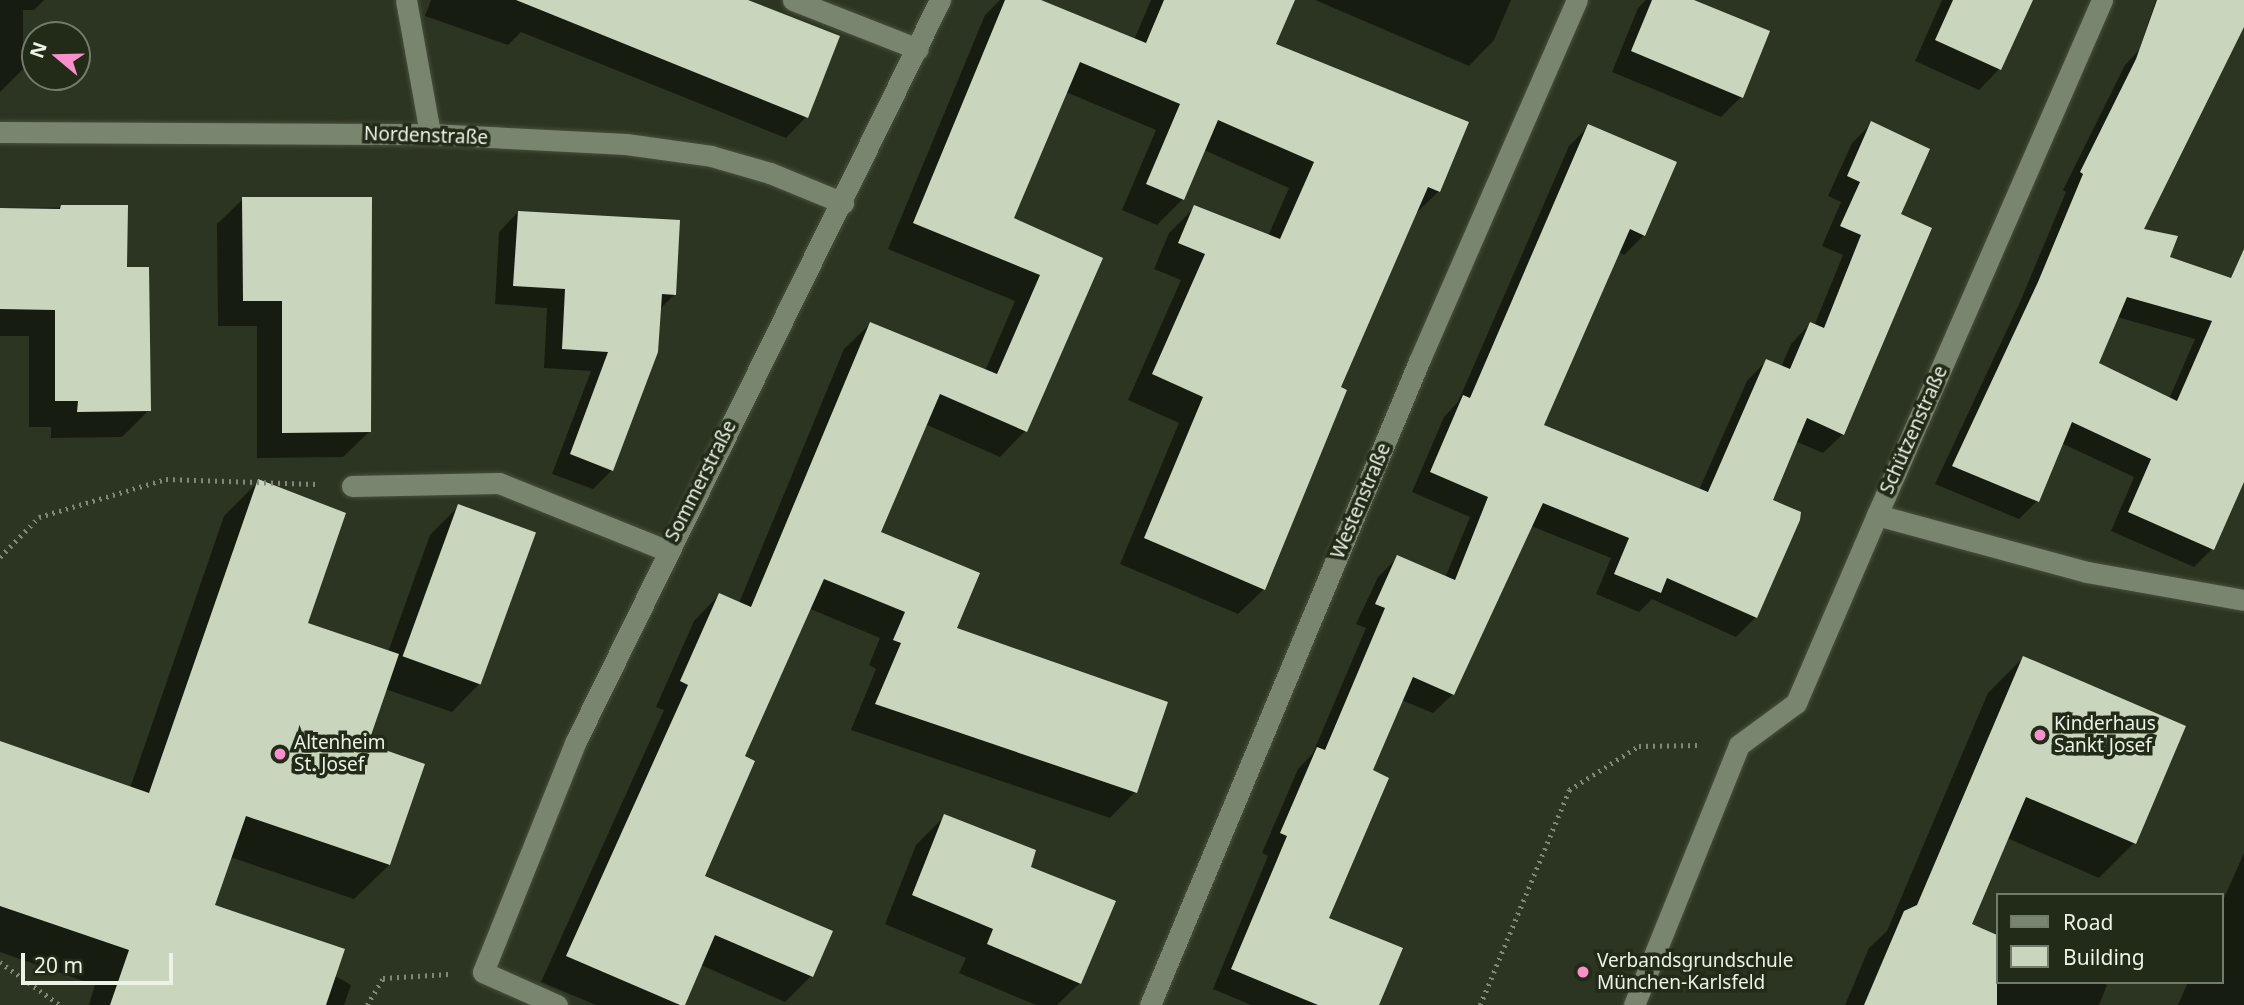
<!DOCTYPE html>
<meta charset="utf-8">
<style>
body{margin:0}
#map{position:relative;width:2244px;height:1005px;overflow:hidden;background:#2c3521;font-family:"Noto Sans",sans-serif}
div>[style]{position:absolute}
.shadow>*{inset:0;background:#0007}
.building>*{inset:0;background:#c9d5bd;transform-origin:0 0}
.path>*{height:4.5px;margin-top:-2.25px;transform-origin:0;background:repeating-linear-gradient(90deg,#808877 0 2px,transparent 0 7px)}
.roads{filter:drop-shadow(0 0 2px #484f3e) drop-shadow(0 0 2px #484f3e)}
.minor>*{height:21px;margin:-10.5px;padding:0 10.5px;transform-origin:10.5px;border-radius:10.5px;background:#7a856f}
.dots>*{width:19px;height:19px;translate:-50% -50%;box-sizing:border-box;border:4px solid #222b17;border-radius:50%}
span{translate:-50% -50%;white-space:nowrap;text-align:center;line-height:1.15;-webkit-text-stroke:7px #222b17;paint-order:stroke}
.street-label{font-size:19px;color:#ecf2e6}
.poi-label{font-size:19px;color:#ecf2e6}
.left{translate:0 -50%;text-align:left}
.legend{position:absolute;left:1996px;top:893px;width:228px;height:91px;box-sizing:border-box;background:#222b17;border:2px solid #737b6a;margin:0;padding:9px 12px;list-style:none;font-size:21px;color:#ecf2e6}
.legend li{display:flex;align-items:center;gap:14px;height:35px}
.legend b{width:35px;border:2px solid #737b6a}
.north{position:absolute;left:21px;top:21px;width:70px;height:70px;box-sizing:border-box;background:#222b17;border:2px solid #737b6a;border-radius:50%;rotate:289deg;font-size:19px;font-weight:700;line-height:28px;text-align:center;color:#ecf2e6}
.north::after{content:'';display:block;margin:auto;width:24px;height:32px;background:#f890cb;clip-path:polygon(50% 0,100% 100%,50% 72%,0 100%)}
.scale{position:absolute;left:21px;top:953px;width:152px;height:32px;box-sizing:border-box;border:4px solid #ecf2e6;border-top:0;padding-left:9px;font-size:21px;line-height:24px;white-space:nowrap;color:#ecf2e6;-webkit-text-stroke:5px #222b17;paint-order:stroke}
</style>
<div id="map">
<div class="shadow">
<div style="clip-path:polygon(0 0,44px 0,34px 10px,23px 10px,23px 69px,0 92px)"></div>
<div style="clip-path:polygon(431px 0,744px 0,806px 117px,786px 138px,521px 32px,508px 45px,425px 16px)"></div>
<div style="clip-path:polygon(1000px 0,1037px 0,1134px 40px,1151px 0,1293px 0,1274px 45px,1439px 191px,1412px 217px,1338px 388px,1264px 589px,1238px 614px,1120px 564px,1179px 423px,1128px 400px,1181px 280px,1154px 269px,1169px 233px,1195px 207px,1268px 236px,1289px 188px,1204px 150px,1183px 199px,1157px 225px,1122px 210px,1156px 130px,1066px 92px,1012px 219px,1101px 259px,1025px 431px,1000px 457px,925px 424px,879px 533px,954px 629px,1135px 792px,1110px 818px,851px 730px,876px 669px,869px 665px,880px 638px,808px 608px,742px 757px,703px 877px,811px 976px,785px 1002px,701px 965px,683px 1005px,596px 1005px,541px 982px,664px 710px,656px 707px,694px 621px,719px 595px,739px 603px,844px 349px,870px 324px,985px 371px,1015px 301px,888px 249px,985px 15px)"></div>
<div style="clip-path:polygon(1315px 0,1511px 0,1494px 40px,1469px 66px)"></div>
<div style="clip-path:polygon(1646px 0,1690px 0,1741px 97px,1721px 117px,1612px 72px,1638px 8px)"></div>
<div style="clip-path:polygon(1942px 0,2028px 0,1999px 69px,1979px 90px,1915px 61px)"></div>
<div style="clip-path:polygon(evenodd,2156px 0,2243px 0,2141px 231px,2168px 258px,2244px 284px,2244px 478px,2212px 549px,2194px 567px,2111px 531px,2134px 477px,2061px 443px,2037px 501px,2019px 519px,1935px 484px,2020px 302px,2066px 192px,2063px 190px,2125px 65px,2139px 50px,2156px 0,2117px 317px,2195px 339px,2169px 399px,2097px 364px,2117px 317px)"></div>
<div style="clip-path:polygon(1871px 124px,1899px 215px,1843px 434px,1823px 453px,1795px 441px,1770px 501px,1756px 617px,1736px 637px,1652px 599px,1639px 612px,1596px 594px,1611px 558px,1531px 526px,1453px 694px,1433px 713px,1401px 700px,1371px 771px,1327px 919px,1377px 1005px,1251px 1005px,1213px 989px,1268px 856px,1262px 853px,1298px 769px,1313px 753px,1366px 628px,1356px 624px,1378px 577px,1398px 557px,1445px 578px,1470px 517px,1412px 492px,1444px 417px,1458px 402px,1569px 146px,1589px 126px,1644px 235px,1624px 255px,1618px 252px,1542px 426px,1699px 490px,1747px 381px,1766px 361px,1781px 367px,1791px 344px,1810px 324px,1814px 326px,1843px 255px,1822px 246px,1841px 202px,1828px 196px,1852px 143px)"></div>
<div style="clip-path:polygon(243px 199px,369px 432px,343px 457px,257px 458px,257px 326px,218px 326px,217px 224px)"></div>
<div style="clip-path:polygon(126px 207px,126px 269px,149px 410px,122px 437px,51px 438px,51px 427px,29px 427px,29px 336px,0 336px,0 208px)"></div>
<div style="clip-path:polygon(518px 212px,674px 295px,659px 310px,612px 470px,593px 489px,552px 474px,591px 371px,544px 368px,547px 308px,495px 304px,499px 232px)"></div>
<div style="clip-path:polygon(259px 481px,306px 624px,388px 652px,430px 535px,459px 506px,534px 533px,480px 683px,452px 712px,385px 689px,366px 745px,423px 765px,389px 865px,354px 899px,230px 857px,213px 906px,351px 985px,344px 1005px,89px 1005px,95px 985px,0 952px,0 743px,130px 788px,224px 516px)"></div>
<div style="clip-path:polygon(2023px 658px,2134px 843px,2099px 878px,2007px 838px,1969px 925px,1997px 937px,1997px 982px,2100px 982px,2107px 985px,2099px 1005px,1845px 1005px,1869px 948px,1887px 931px,1988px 693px)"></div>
<div style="clip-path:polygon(945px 816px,1028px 868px,1080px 983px,1057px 1005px,1036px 1005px,959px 973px,966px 958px,885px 924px,916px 845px)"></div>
<div style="clip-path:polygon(2244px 853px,2244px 1005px,2178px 1005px,2188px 982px,2221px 982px,2221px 905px)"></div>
</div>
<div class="building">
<div style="clip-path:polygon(516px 0,748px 0,840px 36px,808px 118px)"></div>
<div style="clip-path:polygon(1005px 0,1041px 0,1146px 43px,1164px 0,1295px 0,1276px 44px,1469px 122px,1440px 192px,1428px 187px,1341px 387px,1347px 390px,1265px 590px,1144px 538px,1203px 397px,1152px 374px,1205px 254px,1178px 243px,1194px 205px,1280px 239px,1314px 162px,1218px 120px,1184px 200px,1146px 184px,1180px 104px,1080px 62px,1014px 218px,1103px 258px,1027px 432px,940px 394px,881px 532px,980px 573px,957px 628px,1168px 702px,1137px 793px,875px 704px,901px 643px,893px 640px,905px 612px,824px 579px,745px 756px,755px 761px,705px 876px,833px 931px,813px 977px,715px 935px,685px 1005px,680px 1005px,566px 956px,688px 685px,680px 681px,719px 593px,751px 607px,870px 322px,997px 374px,1040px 275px,913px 223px)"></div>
<div style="clip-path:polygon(1652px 0,1694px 0,1770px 31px,1743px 98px,1631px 51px)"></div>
<div style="clip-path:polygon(1953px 0,2033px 0,2001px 70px,1935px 40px)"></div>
<div style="clip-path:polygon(evenodd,2157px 0,2244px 0,2244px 27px,2144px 229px,2178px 236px,2170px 257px,2231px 278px,2244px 249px,2244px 482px,2214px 550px,2128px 512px,2151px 459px,2072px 422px,2039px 502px,1952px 466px,2038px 282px,2083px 174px,2080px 172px,2136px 59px,2157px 0,2127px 297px,2212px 321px,2177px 401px,2099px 363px,2127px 297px)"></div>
<div style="clip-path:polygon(1871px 121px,1930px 149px,1901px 214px,1932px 228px,1844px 435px,1807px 418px,1773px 500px,1801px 512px,1800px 520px,1757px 618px,1667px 578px,1661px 593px,1614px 574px,1629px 538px,1543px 503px,1454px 695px,1413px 677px,1373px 770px,1389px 778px,1329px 918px,1403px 948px,1379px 1005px,1318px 1005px,1231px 969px,1287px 836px,1280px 833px,1317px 747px,1325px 750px,1385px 608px,1375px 604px,1397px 555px,1455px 580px,1488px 497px,1430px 472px,1463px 395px,1470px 398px,1588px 124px,1677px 162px,1645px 236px,1630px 229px,1544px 425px,1708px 492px,1766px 359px,1790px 369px,1810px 322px,1824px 328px,1861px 235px,1840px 226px,1860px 182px,1847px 176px)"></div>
<div style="clip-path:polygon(242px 197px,372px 197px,371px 432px,282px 433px,282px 301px,243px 301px)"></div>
<div style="clip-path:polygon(61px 205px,128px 205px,127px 267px,149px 267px,151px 411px,77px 412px,78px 401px,55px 401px,55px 310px,0 309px,0 208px,60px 209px)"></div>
<div style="clip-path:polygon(518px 211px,680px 220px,676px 295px,662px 294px,658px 352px,613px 471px,570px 454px,608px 352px,562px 349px,565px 289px,513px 286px)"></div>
<div style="clip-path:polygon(258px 479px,346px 513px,308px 623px,399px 654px,368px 744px,425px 764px,390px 865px,246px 816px,215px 905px,345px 949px,326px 1005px,110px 1005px,129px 950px,0 906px,0 741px,149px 793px)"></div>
<div style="left:458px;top:504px;width:83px;height:162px;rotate:20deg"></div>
<div style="clip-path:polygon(2023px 656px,2186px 726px,2136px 844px,2026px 797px,1972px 924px,1997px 935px,1997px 1005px,1864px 1005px,1904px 911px,1917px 905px)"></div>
<div style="clip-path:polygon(944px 814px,1036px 850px,1031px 867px,1116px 901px,1081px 984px,987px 944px,993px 929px,912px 895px)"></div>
</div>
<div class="path">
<div style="left:0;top:557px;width:56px;rotate:-45.7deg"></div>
<div style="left:39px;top:517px;width:133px;rotate:-16.7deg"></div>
<div style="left:166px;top:479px;width:150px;rotate:1.9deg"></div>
<div style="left:0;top:962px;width:74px;rotate:35.6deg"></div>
<div style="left:367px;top:1005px;width:31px;rotate:-59deg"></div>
<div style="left:383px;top:978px;width:66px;rotate:-3.5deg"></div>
<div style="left:1480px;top:1005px;width:233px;rotate:-67.5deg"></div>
<div style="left:1569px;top:790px;width:83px;rotate:-32.2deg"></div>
<div style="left:1639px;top:746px;width:61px;rotate:-0.9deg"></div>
</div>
<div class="roads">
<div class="minor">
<div style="left:406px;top:0;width:136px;rotate:79.8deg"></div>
<div style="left:793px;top:0;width:134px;rotate:21.4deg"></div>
<div style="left:2102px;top:0;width:562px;rotate:113.6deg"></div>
<div style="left:1877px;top:515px;width:218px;rotate:15.2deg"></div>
<div style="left:2087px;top:572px;width:159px;rotate:10.1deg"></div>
<div style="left:0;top:132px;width:430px;rotate:0.3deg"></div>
<div style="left:430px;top:134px;width:196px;rotate:2.9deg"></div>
<div style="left:626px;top:144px;width:86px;rotate:8deg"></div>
<div style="left:711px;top:156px;width:61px;rotate:16.1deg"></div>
<div style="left:770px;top:173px;width:79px;rotate:22.3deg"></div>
<div style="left:352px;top:486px;width:147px;rotate:-1.2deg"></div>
<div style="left:499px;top:483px;width:180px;rotate:21.9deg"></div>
<div style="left:557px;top:1005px;width:81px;rotate:-156deg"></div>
<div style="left:483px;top:972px;width:249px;rotate:-68.1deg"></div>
<div style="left:576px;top:741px;width:826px;rotate:-63.84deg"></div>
<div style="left:1150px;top:1005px;width:700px;rotate:-67.32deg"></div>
<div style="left:1420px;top:359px;width:392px;rotate:-66.4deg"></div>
<div style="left:1634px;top:1005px;width:280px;rotate:-68deg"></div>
<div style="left:1739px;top:745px;width:71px;rotate:-36.4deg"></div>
<div style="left:1796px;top:703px;width:205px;rotate:-66.7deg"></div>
</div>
</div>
<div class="dots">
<div style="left:2040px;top:735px;background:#f890cb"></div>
<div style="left:280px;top:754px;background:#f890cb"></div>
<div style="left:1583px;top:972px;background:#f890cb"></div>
</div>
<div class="street-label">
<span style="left:426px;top:136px;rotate:2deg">Nordenstraße</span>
<span style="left:1914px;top:430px;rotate:-66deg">Schützenstraße</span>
<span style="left:701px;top:481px;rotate:-63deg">Sommerstraße</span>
<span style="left:1361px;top:501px;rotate:-67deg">Westenstraße</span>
</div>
<div class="poi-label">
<span class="left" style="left:2054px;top:735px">Kinderhaus<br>Sankt Josef</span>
<span class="left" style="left:294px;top:754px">Altenheim<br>St. Josef</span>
<span class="left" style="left:1597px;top:972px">Verbandsgrundschule<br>München-Karlsfeld</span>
</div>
<ul class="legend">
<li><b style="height:9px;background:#7a856f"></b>Road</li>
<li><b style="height:19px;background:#c9d5bd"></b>Building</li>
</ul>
<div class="north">N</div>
<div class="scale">20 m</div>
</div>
